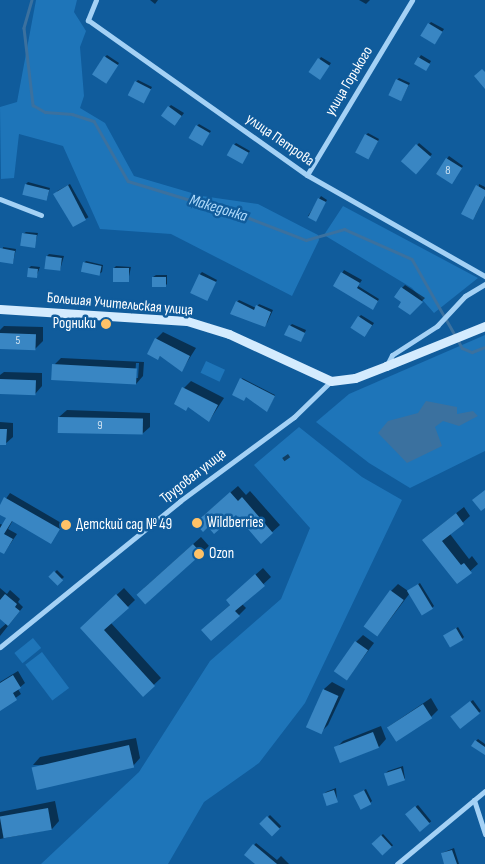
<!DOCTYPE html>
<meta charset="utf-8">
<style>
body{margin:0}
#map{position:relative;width:485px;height:864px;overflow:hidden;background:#105c9c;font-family:"Sofia Sans Condensed",sans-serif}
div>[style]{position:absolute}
.green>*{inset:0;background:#1e75b9;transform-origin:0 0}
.water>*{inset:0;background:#3b719f}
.shadow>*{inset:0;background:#0007;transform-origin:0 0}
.stream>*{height:2.5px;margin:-1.25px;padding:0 1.25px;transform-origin:1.25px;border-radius:1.25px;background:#3b719f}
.building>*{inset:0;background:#3986c3;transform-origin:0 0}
.street>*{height:5px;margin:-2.5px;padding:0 2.5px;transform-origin:2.5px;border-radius:2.5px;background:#a4d1f5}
.secondary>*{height:9px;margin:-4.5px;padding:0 4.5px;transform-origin:4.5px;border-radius:4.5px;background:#d4ebfe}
.dots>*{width:14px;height:14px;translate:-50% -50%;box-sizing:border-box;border:2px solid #105c9c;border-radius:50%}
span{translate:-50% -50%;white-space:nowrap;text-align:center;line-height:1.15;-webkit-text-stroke:5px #105c9c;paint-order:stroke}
.number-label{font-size:12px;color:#cee1f0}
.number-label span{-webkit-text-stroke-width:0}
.street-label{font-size:15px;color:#fff}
.poi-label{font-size:15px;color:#fff}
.right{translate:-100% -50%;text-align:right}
.left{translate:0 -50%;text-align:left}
.water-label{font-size:16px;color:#b0dbfb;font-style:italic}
</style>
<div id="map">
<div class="green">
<div style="clip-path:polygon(36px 0,77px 0,74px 12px,86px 31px,80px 47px,84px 96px,80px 108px,105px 123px,134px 176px,202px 196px,258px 204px,318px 235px,319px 240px,292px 296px,171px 234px,100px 229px,63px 146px,19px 134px,14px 178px,1px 179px,0 107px,17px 102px)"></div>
<div style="clip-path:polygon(343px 206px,478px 278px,434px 313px,412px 288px,324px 235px)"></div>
<div style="clip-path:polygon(485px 335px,485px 451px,410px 488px,369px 463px,316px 422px,349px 394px)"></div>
<div style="left:206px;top:361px;width:21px;height:13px;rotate:25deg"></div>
<div style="clip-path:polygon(299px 427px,362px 477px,402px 500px,305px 703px,259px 763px,204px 802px,168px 864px,41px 864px,139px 772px,210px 661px,281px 599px,310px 528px,254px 465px)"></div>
<div style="left:33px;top:638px;width:13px;height:24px;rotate:51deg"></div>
<div style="left:42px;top:652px;width:45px;height:21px;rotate:53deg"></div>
</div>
<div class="water">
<div style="clip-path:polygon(426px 401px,457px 407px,457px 414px,473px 411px,478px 416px,459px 426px,443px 421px,435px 427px,442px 446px,407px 463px,378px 433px,388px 421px,418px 413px)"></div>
</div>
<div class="shadow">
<div style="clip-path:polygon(150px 0,158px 0,155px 4px)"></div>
<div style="clip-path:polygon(359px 0,370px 0,366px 4px)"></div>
<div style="clip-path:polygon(431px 22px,444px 29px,435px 43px,429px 24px)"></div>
<div style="clip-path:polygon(107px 55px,119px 63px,108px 79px,105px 57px)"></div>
<div style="clip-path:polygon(421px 55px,431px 61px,427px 68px,415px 64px)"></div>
<div style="clip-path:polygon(321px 57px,331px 63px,322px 76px,311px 72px)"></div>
<div style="clip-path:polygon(399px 78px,410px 83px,401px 100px,397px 80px)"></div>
<div style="clip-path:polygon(138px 80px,152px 87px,144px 101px,136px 82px)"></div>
<div style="clip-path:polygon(171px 105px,184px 113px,178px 121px,169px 107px)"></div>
<div style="clip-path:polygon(199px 124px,211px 131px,202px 145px,197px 126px)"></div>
<div style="clip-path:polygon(368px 133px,379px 139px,370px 156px,366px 135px)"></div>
<div style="clip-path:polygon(236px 143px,250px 151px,244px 160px,234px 145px)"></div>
<div style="left:419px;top:143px;width:17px;height:25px;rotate:40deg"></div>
<div style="clip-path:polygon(449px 156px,463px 166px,452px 182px,436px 174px)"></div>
<div style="clip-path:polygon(28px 182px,50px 188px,47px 198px,45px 200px,26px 184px)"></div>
<div style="left:70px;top:184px;width:38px;height:15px;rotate:61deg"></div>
<div style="clip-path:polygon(479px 184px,485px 187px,485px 196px,475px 216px)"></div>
<div style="clip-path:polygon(321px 196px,327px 200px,316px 217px,308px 216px)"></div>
<div style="clip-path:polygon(26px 232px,38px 233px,34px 247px,23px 234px)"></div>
<div style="clip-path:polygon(3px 247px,16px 249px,13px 262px,0 261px)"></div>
<div style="clip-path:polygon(49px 254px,64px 256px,60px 270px,47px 256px)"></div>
<div style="clip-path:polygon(86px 261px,103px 265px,102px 272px,99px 274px,84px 263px)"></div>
<div style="clip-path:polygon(31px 266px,40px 267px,36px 277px,29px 268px)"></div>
<div style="clip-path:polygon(116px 266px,131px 267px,128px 281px,114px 268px)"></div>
<div style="clip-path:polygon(344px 270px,362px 280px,358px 286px,379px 299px,374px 307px,335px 285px)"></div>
<div style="clip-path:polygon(202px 272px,217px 280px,206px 300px,200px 274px)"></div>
<div style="clip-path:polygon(156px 275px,167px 275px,167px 284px,165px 286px,153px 277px)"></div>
<div style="clip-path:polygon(405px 285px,425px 298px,410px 313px,403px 301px,402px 288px)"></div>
<div style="clip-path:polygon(239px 300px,256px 308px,259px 304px,273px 310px,267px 323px,264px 325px,237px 302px)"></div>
<div style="clip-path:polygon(361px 315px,374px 323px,367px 333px,359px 317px)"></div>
<div style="clip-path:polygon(292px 324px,306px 330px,301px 341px,290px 326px)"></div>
<div style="clip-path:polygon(4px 326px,43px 327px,43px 341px,35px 349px,0 348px,0 330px)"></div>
<div style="clip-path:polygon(163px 332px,196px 348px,182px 370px,161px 355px,158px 359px,156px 339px)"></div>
<div style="clip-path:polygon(evenodd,61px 358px,144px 362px,143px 376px,136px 384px,54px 365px,61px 358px,136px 363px,139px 363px,138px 378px,135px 378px,136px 363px)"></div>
<div style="clip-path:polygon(4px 372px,42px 373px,42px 386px,35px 394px,0 393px,0 375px)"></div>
<div style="clip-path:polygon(242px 378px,275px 395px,267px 411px,246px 396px)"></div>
<div style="clip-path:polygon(191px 381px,224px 398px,209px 421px,189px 406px,184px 388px)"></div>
<div style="clip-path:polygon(67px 410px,150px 413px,150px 427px,142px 434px,59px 417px)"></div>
<div style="clip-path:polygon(0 422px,13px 423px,13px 437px,5px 444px,0 444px)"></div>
<div style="left:288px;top:454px;width:4px;height:7px;rotate:56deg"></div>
<div style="clip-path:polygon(238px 486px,246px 495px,250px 491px,280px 525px,261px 542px,236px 513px,203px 516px)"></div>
<div style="clip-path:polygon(10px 493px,63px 524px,51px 542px,13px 520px,8px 529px,17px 534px,4px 553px,0 550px,0 524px,3px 525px,7px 518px,0 513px,0 507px)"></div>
<div style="clip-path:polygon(464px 507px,470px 516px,450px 534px,469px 559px,472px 556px,478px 564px,457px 583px,431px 533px)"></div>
<div style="left:201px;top:537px;width:12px;height:76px;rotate:48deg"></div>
<div style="clip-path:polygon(263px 568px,271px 577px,242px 604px,246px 608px,239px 615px,210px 623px,231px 604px,235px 593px)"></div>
<div style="clip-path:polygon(57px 570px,64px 577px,57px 583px,50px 577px)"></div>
<div style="clip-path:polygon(420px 583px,434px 606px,432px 608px,410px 593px,378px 635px,391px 591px,398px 584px,408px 591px)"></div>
<div style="clip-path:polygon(0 588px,7px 594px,10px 590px,20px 599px,18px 602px,23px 607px,0 636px,0 629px,8px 622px,0 617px)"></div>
<div style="clip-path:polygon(124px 588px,135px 600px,111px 623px,161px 678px,143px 695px,89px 621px)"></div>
<div style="clip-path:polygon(458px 627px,464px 637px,462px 639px,447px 635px)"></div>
<div style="clip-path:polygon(363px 635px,374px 643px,347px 679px,356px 642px)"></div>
<div style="clip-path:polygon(18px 671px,25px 683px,18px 689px,21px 694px,0 709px,0 682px)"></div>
<div style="clip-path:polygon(332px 682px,345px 689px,328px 725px,321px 732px,307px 726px,324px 689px)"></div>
<div style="clip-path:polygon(431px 698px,438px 710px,431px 717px,388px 727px)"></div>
<div style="clip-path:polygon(473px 700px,481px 711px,460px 727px,454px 714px)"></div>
<div style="clip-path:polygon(381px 726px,386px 739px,379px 747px,341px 762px,335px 749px,343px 741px)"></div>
<div style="clip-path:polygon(136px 738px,140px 758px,133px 766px,33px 765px,40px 757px)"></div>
<div style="clip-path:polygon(478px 739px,485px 744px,485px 753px,476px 741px)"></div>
<div style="clip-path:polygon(403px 766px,405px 779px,386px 773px,388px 771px)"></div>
<div style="clip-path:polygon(336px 788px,337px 801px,324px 794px,326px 792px)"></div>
<div style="clip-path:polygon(366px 789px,372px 801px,370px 803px,357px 794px)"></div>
<div style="clip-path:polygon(55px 801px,59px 821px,52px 829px,0 839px,0 812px)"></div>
<div style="left:418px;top:805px;width:21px;height:15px;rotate:51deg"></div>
<div style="left:270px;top:815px;width:16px;height:13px;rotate:45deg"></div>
<div style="left:383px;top:834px;width:15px;height:13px;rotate:48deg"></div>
<div style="clip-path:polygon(256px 843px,277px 860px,281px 856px,289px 864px,257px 864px,246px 855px)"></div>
<div style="clip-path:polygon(454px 848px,459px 864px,445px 864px,442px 853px)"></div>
</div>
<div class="stream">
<div style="left:32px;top:0;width:29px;rotate:106deg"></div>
<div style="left:24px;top:28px;width:78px;rotate:83.3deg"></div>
<div style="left:33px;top:105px;width:14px;rotate:30deg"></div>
<div style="left:45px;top:112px;width:27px;rotate:4deg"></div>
<div style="left:72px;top:114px;width:23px;rotate:18deg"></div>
<div style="left:94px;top:121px;width:69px;rotate:60.5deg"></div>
<div style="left:128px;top:181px;width:127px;rotate:17deg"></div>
<div style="left:249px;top:218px;width:61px;rotate:21.1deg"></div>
<div style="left:306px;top:240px;width:40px;rotate:-16deg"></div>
<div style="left:344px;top:229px;width:74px;rotate:23.8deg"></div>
<div style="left:412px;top:259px;width:87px;rotate:60.5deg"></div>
<div style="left:458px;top:340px;width:9px;rotate:63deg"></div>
<div style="left:462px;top:348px;width:11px;rotate:22deg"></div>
<div style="left:472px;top:352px;width:14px;rotate:-21deg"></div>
</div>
<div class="building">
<div style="left:428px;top:23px;width:17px;height:15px;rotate:31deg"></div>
<div style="left:104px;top:56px;width:17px;height:22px;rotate:33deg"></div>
<div style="left:418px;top:57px;width:14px;height:8px;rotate:30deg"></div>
<div style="left:318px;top:58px;width:14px;height:17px;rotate:34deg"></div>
<div style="clip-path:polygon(482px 69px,485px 72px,485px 89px,474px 76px)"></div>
<div style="left:396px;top:79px;width:14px;height:18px;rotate:25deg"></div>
<div style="left:135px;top:81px;width:18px;height:16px;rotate:27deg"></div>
<div style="left:168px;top:106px;width:17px;height:12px;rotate:36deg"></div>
<div style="left:196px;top:125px;width:16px;height:15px;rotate:30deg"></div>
<div style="left:365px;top:134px;width:15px;height:21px;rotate:28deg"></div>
<div style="left:233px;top:144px;width:18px;height:13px;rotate:29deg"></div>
<div style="left:416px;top:144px;width:20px;height:23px;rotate:41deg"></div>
<div style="left:446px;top:158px;width:19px;height:19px;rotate:32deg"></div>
<div style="left:25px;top:184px;width:25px;height:11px;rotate:14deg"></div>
<div style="clip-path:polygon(68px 185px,86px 220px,73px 227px,53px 194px)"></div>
<div style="clip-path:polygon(476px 185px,485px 190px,485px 196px,473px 220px,461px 214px)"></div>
<div style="left:318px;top:198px;width:9px;height:22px;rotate:27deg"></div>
<div style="left:22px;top:233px;width:15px;height:13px;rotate:8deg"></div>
<div style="clip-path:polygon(0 248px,15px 251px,13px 264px,0 262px)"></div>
<div style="left:46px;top:256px;width:16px;height:13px;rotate:7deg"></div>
<div style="left:83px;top:262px;width:19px;height:10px;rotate:12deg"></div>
<div style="left:28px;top:268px;width:10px;height:9px;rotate:6deg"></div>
<div style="left:113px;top:268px;width:16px;height:14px"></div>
<div style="clip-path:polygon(341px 272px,360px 283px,357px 288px,378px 301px,373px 310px,333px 286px)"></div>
<div style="left:199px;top:274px;width:19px;height:21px;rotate:25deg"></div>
<div style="left:152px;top:277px;width:14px;height:10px"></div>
<div style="clip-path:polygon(401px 287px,423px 302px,410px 315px,398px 307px,401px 302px,394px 297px)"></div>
<div style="clip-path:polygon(236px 301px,254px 310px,256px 305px,271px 312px,265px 327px,230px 314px)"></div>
<div style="left:358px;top:316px;width:17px;height:14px;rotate:33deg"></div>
<div style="clip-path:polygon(289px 325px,305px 333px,301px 342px,284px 335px)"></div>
<div style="left:0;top:333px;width:36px;height:16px;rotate:2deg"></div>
<div style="clip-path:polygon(155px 338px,190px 356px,182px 372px,160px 356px,158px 360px,147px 354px)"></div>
<div style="left:52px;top:364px;width:85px;height:16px;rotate:3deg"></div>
<div style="clip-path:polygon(240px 378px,275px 396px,267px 412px,246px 397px,244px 401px,232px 395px)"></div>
<div style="left:0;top:379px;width:36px;height:15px;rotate:2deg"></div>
<div style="clip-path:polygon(182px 387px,218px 405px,209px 422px,188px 407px,186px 411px,174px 404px)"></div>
<div style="left:58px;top:417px;width:85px;height:16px;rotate:1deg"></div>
<div style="clip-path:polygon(0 429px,7px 429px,6px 445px,0 445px)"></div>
<div style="clip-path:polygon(485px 490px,485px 508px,481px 511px,472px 500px)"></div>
<div style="clip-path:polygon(230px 492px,238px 501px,242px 497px,273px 533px,261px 544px,236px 515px,214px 534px,208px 527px,203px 532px,195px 523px)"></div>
<div style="clip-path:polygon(4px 497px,60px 529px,51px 544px,12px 521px,4px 534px,13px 539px,4px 554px,0 552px,0 528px,6px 518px,0 515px,0 505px)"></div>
<div style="clip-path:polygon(456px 513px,464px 524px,442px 541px,461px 565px,464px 563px,472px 573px,457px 584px,422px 540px)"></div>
<div style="left:193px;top:544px;width:13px;height:76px;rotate:48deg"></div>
<div style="left:54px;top:571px;width:13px;height:8px;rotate:45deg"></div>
<div style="clip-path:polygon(255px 574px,265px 586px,235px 611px,240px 616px,211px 641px,201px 630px,230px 605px,226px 600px)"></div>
<div style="left:418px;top:584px;width:29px;height:13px;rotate:59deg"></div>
<div style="left:390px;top:590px;width:17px;height:45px;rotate:36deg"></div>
<div style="clip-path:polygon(5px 594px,17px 604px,15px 607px,20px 611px,8px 626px,0 619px,0 600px)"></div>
<div style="clip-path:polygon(116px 594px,129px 608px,104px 630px,155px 686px,143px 697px,80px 628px)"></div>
<div style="left:456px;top:628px;width:14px;height:15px;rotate:60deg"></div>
<div style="left:355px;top:641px;width:16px;height:37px;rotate:35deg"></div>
<div style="clip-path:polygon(13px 675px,21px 688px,13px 693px,17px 700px,0 711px,0 683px)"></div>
<div style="left:323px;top:689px;width:17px;height:42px;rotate:24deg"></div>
<div style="left:470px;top:701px;width:16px;height:25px;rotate:52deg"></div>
<div style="left:423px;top:704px;width:17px;height:43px;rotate:57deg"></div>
<div style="left:373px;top:732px;width:17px;height:42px;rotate:69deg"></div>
<div style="clip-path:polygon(475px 740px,485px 747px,485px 755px,471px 746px)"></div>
<div style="left:129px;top:745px;width:23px;height:100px;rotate:77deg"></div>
<div style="left:401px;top:768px;width:13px;height:18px;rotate:72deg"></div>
<div style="left:334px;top:790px;width:13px;height:12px;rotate:72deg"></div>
<div style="left:364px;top:790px;width:16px;height:12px;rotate:63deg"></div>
<div style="left:415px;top:806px;width:23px;height:13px;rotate:50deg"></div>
<div style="left:48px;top:808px;width:22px;height:49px;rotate:80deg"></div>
<div style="left:267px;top:816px;width:18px;height:11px;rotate:45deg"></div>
<div style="left:381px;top:835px;width:16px;height:13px;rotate:47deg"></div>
<div style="clip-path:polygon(253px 844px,277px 864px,255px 864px,244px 855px)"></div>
<div style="clip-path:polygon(452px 850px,457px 864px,444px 864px,441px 853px)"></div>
</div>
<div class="street">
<div style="left:96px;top:0;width:22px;rotate:112deg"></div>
<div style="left:88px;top:20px;width:268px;rotate:35.3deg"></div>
<div style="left:307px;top:175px;width:205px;rotate:29.6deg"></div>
<div style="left:307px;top:175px;width:204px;rotate:-59deg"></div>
<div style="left:0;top:199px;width:44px;rotate:21.3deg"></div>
<div style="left:387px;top:365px;width:11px;rotate:-63deg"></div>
<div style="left:392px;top:355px;width:54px;rotate:-32.8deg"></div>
<div style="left:437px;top:326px;width:41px;rotate:-47deg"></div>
<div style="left:465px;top:296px;width:23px;rotate:-31deg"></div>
<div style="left:0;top:647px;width:232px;rotate:-39deg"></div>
<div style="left:180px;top:501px;width:142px;rotate:-36.4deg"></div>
<div style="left:294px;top:417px;width:52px;rotate:-44.2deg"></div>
<div style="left:474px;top:800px;width:36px;rotate:72deg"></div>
<div style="left:397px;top:864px;width:114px;rotate:-39.7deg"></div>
</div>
<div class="secondary">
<div style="left:0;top:309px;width:187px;rotate:3.7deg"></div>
<div style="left:187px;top:321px;width:44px;rotate:17.2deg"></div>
<div style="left:229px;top:334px;width:112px;rotate:24.7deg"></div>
<div style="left:331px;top:381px;width:24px;rotate:-7deg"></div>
<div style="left:355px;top:378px;width:33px;rotate:-21deg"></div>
<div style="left:386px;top:366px;width:107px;rotate:-22deg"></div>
</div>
<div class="dots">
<div style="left:106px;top:324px;background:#ffc267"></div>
<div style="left:197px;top:523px;background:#ffc267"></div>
<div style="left:66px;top:525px;background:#ffc267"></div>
<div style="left:199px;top:554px;background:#ffc267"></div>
</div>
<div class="number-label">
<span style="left:448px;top:171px">8</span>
<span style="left:18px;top:341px">5</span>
<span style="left:100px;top:426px">9</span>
</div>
<div class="street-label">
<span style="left:349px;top:81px;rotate:-59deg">улица Горького</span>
<span style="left:280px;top:140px;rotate:35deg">улица Петрова</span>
<span style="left:120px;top:304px;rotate:5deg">Большая Учительская улица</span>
<span style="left:193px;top:476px;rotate:-38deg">Трудовая улица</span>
</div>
<div class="poi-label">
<span class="right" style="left:96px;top:324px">Родники</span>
<span class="left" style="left:207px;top:523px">Wildberries</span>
<span class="left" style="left:76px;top:525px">Детский сад № 49</span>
<span class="left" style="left:209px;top:554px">Ozon</span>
</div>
<div class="water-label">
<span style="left:218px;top:209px;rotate:17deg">Македонка</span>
</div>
</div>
